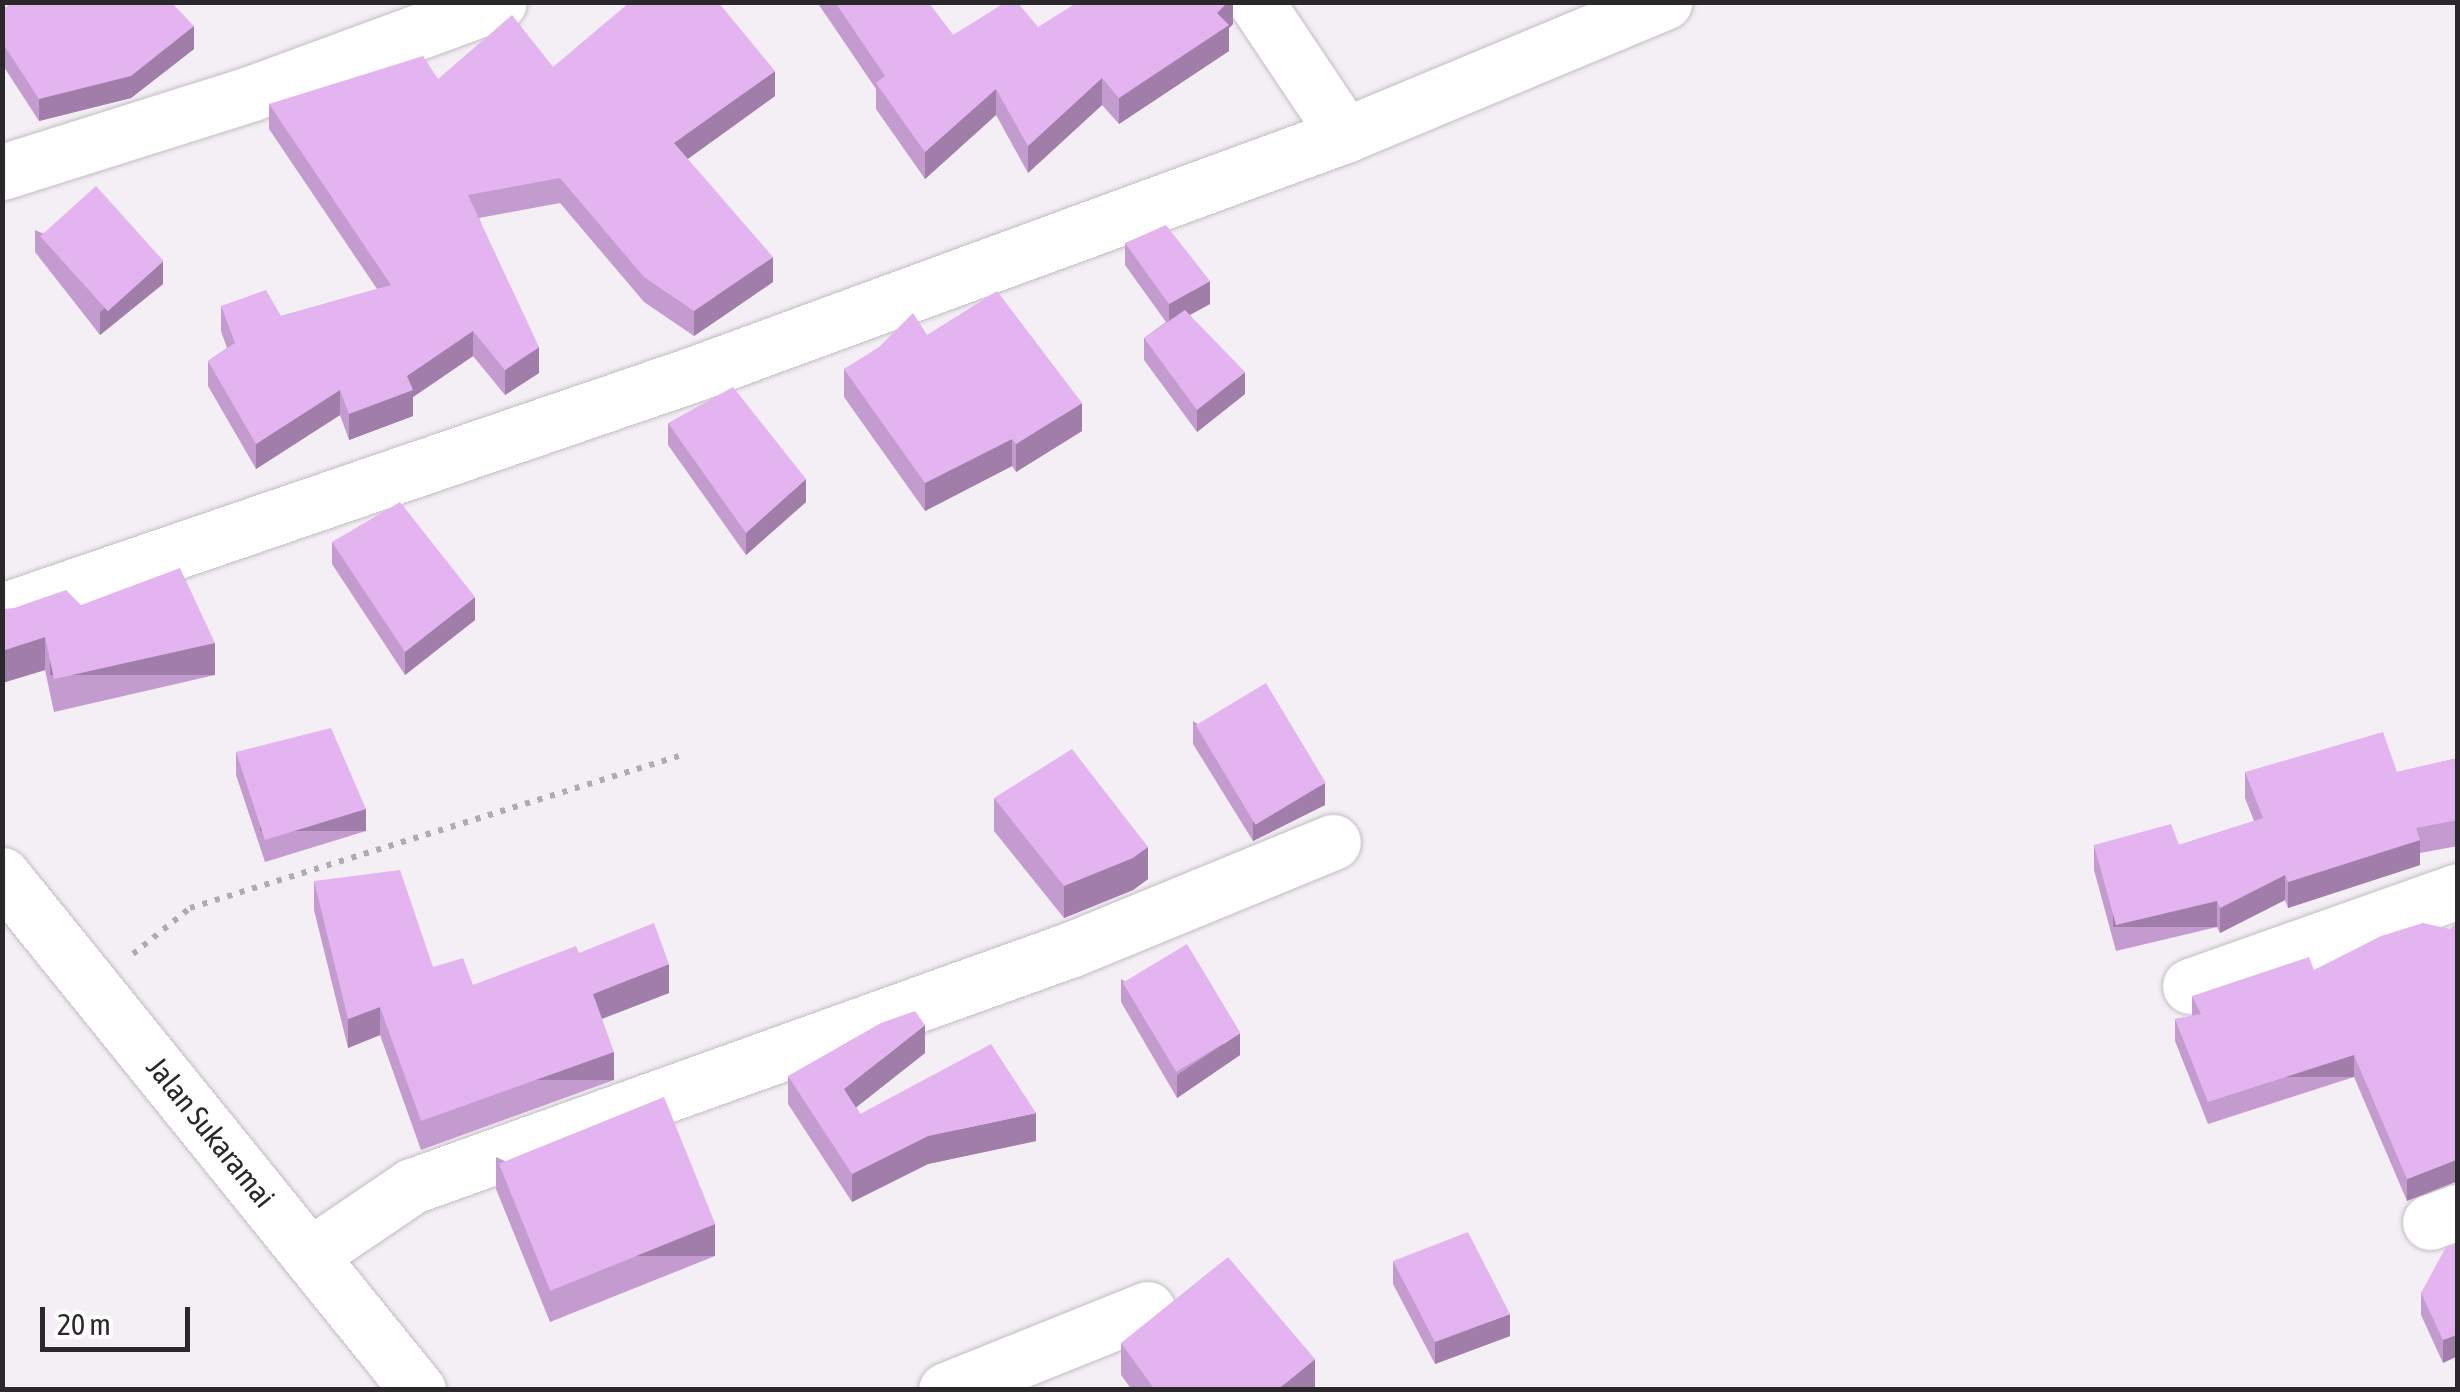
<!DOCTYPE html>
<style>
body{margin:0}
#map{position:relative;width:2460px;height:1392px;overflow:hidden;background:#f4eff5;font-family:"Asap Condensed",sans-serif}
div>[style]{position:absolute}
.path>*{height:6px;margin-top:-3px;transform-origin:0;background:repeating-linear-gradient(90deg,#afabb0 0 5px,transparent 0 13px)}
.roads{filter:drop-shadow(0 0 2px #c1bdc2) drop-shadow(0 0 2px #c1bdc2)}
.street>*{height:55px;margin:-27.5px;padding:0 27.5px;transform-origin:27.5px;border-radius:27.5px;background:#fff}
.secondary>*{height:55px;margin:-27.5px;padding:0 27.5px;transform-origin:27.5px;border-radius:27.5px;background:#fff}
.wall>*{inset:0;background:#c49bcf}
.shaded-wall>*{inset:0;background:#a07ea9;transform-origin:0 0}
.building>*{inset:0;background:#e4b4f1;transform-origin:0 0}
span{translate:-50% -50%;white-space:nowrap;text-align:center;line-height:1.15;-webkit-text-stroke:9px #fff;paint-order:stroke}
.street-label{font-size:30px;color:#2a282a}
.frame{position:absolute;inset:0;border:5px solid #2a282a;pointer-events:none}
.scale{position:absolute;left:40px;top:1307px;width:150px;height:45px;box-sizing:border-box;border:5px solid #2a282a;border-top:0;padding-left:12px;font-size:30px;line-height:35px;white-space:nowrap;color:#2a282a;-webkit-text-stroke:8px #fff;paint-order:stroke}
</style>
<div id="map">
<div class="path">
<div style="left:133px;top:954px;width:73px;rotate:-38.9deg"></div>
<div style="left:190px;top:908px;width:512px;rotate:-17.27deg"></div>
</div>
<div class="roads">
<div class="street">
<div style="left:1256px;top:2px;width:160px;rotate:56.2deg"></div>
<div style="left:2px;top:172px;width:262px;rotate:-17.5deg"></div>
<div style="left:252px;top:93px;width:263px;rotate:-20.2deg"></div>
<div style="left:2px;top:611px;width:728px;rotate:-18.91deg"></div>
<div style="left:691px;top:375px;width:697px;rotate:-20.15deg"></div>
<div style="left:1345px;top:135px;width:346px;rotate:-22.6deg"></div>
<div style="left:2190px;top:986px;width:284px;rotate:-19.5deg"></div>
<div style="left:2430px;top:1222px;width:30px;rotate:-20deg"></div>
<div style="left:310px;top:1255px;width:123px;rotate:-34.1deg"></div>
<div style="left:412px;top:1186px;width:701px;rotate:-19.75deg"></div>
<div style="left:1072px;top:949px;width:282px;rotate:-22.3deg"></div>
<div style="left:946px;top:1390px;width:217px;rotate:-21.9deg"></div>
</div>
<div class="secondary">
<div style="left:2px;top:875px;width:662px;rotate:51.07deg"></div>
</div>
</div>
<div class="wall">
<div style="clip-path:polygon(817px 2px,928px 2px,953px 35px,1038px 27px,1233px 2px,1233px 24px,1229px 28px,1229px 51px,1119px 124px,1102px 105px,1028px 173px,996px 115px,925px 179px,876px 109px,876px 89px)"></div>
<div style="clip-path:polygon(2px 10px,194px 49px,131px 98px,39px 121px,2px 64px)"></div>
<div style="clip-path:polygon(553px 67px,775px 96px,687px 159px,773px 282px,694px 336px,644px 302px,560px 203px,479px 218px,539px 373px,505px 395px,473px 356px,413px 397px,413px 416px,349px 440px,340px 415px,256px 469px,208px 386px,208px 361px,227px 348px,221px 331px,221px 306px,281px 316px,377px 289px,269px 129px,269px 104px,438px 79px)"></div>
<div style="clip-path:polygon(35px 230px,163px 284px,100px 335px,35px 252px)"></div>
<div style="clip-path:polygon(1125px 243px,1210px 304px,1190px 315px,1245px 394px,1197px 432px,1144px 360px,1144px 338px,1166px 322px,1125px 265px)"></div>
<div style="clip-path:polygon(927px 335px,1082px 431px,1016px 472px,1012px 466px,925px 511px,844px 397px,844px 369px)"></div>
<div style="clip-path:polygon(668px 423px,806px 502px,746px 555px,668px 445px)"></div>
<div style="clip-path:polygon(332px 542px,475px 620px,405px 675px,332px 564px)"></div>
<div style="clip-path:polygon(81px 605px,215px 675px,54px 712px,45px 670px,2px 683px,2px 609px)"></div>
<div style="clip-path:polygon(1193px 721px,1325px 805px,1253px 841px,1193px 744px)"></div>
<div style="clip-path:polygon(236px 752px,366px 831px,265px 862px,236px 775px)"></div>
<div style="clip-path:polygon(2458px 758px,2458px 846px,2420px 853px,2420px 865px,2288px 908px,2285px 900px,2220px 933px,2217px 927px,2116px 951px,2094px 870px,2094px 845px,2179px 845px,2254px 821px,2245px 798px,2245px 772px,2397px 772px)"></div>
<div style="clip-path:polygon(994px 798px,1148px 879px,1133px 890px,1064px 918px,994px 831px)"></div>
<div style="clip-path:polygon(314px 881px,433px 967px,473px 985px,579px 953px,669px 993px,602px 1019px,614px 1080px,421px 1150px,380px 1035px,348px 1048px,314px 910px)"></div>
<div style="clip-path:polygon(2423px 923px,2407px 1201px,2354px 1077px,2208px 1124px,2175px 1041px,2175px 1019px,2192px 1016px,2192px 996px,2314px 970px)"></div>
<div style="clip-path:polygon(1121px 979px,1240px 1055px,1177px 1098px,1121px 1002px)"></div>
<div style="clip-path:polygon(925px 1053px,856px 1107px,860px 1114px,1036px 1141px,928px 1164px,852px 1202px,788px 1104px,788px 1076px)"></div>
<div style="clip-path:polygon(496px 1157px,715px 1256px,550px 1322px,496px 1189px)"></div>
<div style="clip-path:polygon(2458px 1244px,2443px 1363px,2421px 1315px,2421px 1293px)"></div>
<div style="clip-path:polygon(1393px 1261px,1510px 1336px,1435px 1364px,1393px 1284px)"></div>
<div style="clip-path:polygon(1121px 1343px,1315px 1390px,1132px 1390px,1121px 1375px)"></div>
</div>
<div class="shaded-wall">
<div style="clip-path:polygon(1228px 2px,1233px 2px,1233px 24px,1229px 28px,1229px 51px,1119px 124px,1119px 98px)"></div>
<div style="clip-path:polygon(194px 26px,194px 49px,131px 98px,39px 121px,39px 99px)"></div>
<div style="clip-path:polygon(775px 71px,775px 96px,674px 169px,674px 143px)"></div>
<div style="clip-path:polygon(1102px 78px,1102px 105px,1028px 173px,1028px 146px)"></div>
<div style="clip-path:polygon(996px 89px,996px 115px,925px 179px,925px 152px)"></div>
<div style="clip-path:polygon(773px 257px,773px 282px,694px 336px,694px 311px)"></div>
<div style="clip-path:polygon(163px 261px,163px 284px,100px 335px,100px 312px)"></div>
<div style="clip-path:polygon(1210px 281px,1210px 304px,1169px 326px,1169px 304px)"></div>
<div style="clip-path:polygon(473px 331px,473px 356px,413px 397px,413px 416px,349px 440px,349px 414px)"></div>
<div style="clip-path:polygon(539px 347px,539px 373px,505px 395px,505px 370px)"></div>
<div style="clip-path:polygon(1245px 372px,1245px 394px,1197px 432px,1197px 410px)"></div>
<div style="clip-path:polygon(340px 390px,340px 415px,256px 469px,256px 444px)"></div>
<div style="clip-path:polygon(1082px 403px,1082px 431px,1016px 472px,1016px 444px)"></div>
<div style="clip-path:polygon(1012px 439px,1012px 466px,925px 511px,925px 483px)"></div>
<div style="clip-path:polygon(806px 479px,806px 502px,746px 555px,746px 533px)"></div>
<div style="clip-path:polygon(475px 597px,475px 620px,405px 675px,405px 652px)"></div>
<div style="clip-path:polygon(45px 637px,45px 670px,2px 683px,2px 651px)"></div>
<div style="left:215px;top:643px;width:32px;height:165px;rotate:90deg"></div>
<div style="clip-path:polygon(1325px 783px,1325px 805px,1253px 841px,1253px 819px)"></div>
<div style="left:366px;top:809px;width:22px;height:106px;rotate:90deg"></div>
<div style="clip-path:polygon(2420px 840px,2420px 865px,2288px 908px,2288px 882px)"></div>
<div style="clip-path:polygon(1148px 847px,1148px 879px,1133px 890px,1064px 918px,1064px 886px)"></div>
<div style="clip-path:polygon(2285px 875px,2285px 900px,2220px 933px,2220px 908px)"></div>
<div style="left:2217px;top:901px;width:26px;height:104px;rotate:90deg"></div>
<div style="clip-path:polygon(669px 964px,669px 993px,593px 1022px,593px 994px)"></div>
<div style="clip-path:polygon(380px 1007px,380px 1035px,348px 1048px,348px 1019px)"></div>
<div style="clip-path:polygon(925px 1025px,925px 1053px,844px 1117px,844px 1089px)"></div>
<div style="clip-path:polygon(1240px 1033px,1240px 1055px,1177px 1098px,1177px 1075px)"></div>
<div style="left:614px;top:1052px;width:28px;height:205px;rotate:90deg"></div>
<div style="left:2354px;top:1055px;width:22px;height:153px;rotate:90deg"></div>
<div style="clip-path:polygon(1036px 1113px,1036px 1141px,928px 1164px,852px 1202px,852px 1174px,928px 1136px)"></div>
<div style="clip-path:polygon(2458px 1159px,2458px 1181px,2407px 1201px,2407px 1179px)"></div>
<div style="left:715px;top:1224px;width:32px;height:178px;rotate:90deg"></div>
<div style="clip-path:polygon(1510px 1314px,1510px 1336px,1435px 1364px,1435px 1342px)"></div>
<div style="clip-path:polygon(2458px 1334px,2458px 1356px,2443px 1363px,2443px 1340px)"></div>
<div style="clip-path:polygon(1315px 1359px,1315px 1390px,1277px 1390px)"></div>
</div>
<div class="building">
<div style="clip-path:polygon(13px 2px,171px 2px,194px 26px,131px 76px,39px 99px,2px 42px,2px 10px)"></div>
<div style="clip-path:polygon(630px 2px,718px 2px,775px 71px,674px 143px,773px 257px,694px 311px,644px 277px,560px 178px,468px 195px,539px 347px,505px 370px,473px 331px,407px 376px,413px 390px,349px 414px,340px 390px,256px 444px,208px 361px,235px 343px,221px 306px,266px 290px,281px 316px,391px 285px,269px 104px,423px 56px,438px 79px,512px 15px,553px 67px)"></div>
<div style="clip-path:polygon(835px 2px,928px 2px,953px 35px,1006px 2px,1017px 2px,1038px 27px,1078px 2px,1228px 2px,1217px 13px,1229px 25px,1119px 98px,1102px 78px,1028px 146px,996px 89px,925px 152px,876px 83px,885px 76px)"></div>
<div style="left:96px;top:186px;width:101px;height:75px;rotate:48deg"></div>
<div style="clip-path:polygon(1166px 225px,1210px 281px,1169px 304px,1125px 243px)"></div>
<div style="clip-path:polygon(997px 291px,1082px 403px,1016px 444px,1012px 439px,925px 483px,844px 369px,879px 347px,913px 313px,927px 335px)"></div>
<div style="clip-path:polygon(1185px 310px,1245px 372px,1197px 410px,1144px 338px)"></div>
<div style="clip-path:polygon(733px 387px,806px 479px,746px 533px,668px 423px)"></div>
<div style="clip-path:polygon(400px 502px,475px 597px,405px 652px,332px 542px)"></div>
<div style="clip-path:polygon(180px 568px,215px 643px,54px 679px,45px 637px,2px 651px,2px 609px,11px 609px,66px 590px,81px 605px)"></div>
<div style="left:1266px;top:683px;width:116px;height:82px;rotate:59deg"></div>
<div style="clip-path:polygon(331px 728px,366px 809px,265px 840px,236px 752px)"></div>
<div style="clip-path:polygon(2383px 732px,2397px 772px,2458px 758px,2458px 820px,2416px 828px,2420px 840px,2288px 882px,2285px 875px,2220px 908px,2217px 901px,2116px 925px,2094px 845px,2171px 824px,2179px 845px,2263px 818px,2245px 772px)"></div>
<div style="clip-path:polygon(1072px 749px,1148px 847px,1133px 858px,1064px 886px,994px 798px)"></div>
<div style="clip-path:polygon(400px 870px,433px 967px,463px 958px,473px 985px,576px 946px,579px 953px,654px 923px,669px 964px,593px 994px,614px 1052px,421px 1121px,380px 1007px,348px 1019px,314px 881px)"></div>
<div style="clip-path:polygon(2458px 921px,2458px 1159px,2407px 1179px,2354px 1055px,2208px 1102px,2175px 1019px,2201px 1014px,2192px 996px,2309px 957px,2314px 970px,2381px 936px,2423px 923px,2450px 929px)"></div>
<div style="left:1187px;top:944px;width:104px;height:75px;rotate:59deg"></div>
<div style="clip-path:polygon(915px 1011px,925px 1025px,844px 1089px,860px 1114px,991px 1044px,1036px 1113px,928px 1136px,852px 1174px,788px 1076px,881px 1023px)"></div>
<div style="left:664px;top:1097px;width:137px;height:178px;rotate:68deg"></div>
<div style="clip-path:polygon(1468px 1232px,1510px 1314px,1435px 1342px,1393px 1261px)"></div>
<div style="clip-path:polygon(2458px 1244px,2458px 1334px,2443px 1340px,2421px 1293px,2446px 1247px)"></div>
<div style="clip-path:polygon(1228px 1257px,1315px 1359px,1277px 1390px,1155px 1390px,1121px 1343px)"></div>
</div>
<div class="street-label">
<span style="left:211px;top:1132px;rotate:51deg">Jalan Sukaramai</span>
</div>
<div class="frame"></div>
<div class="scale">20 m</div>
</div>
